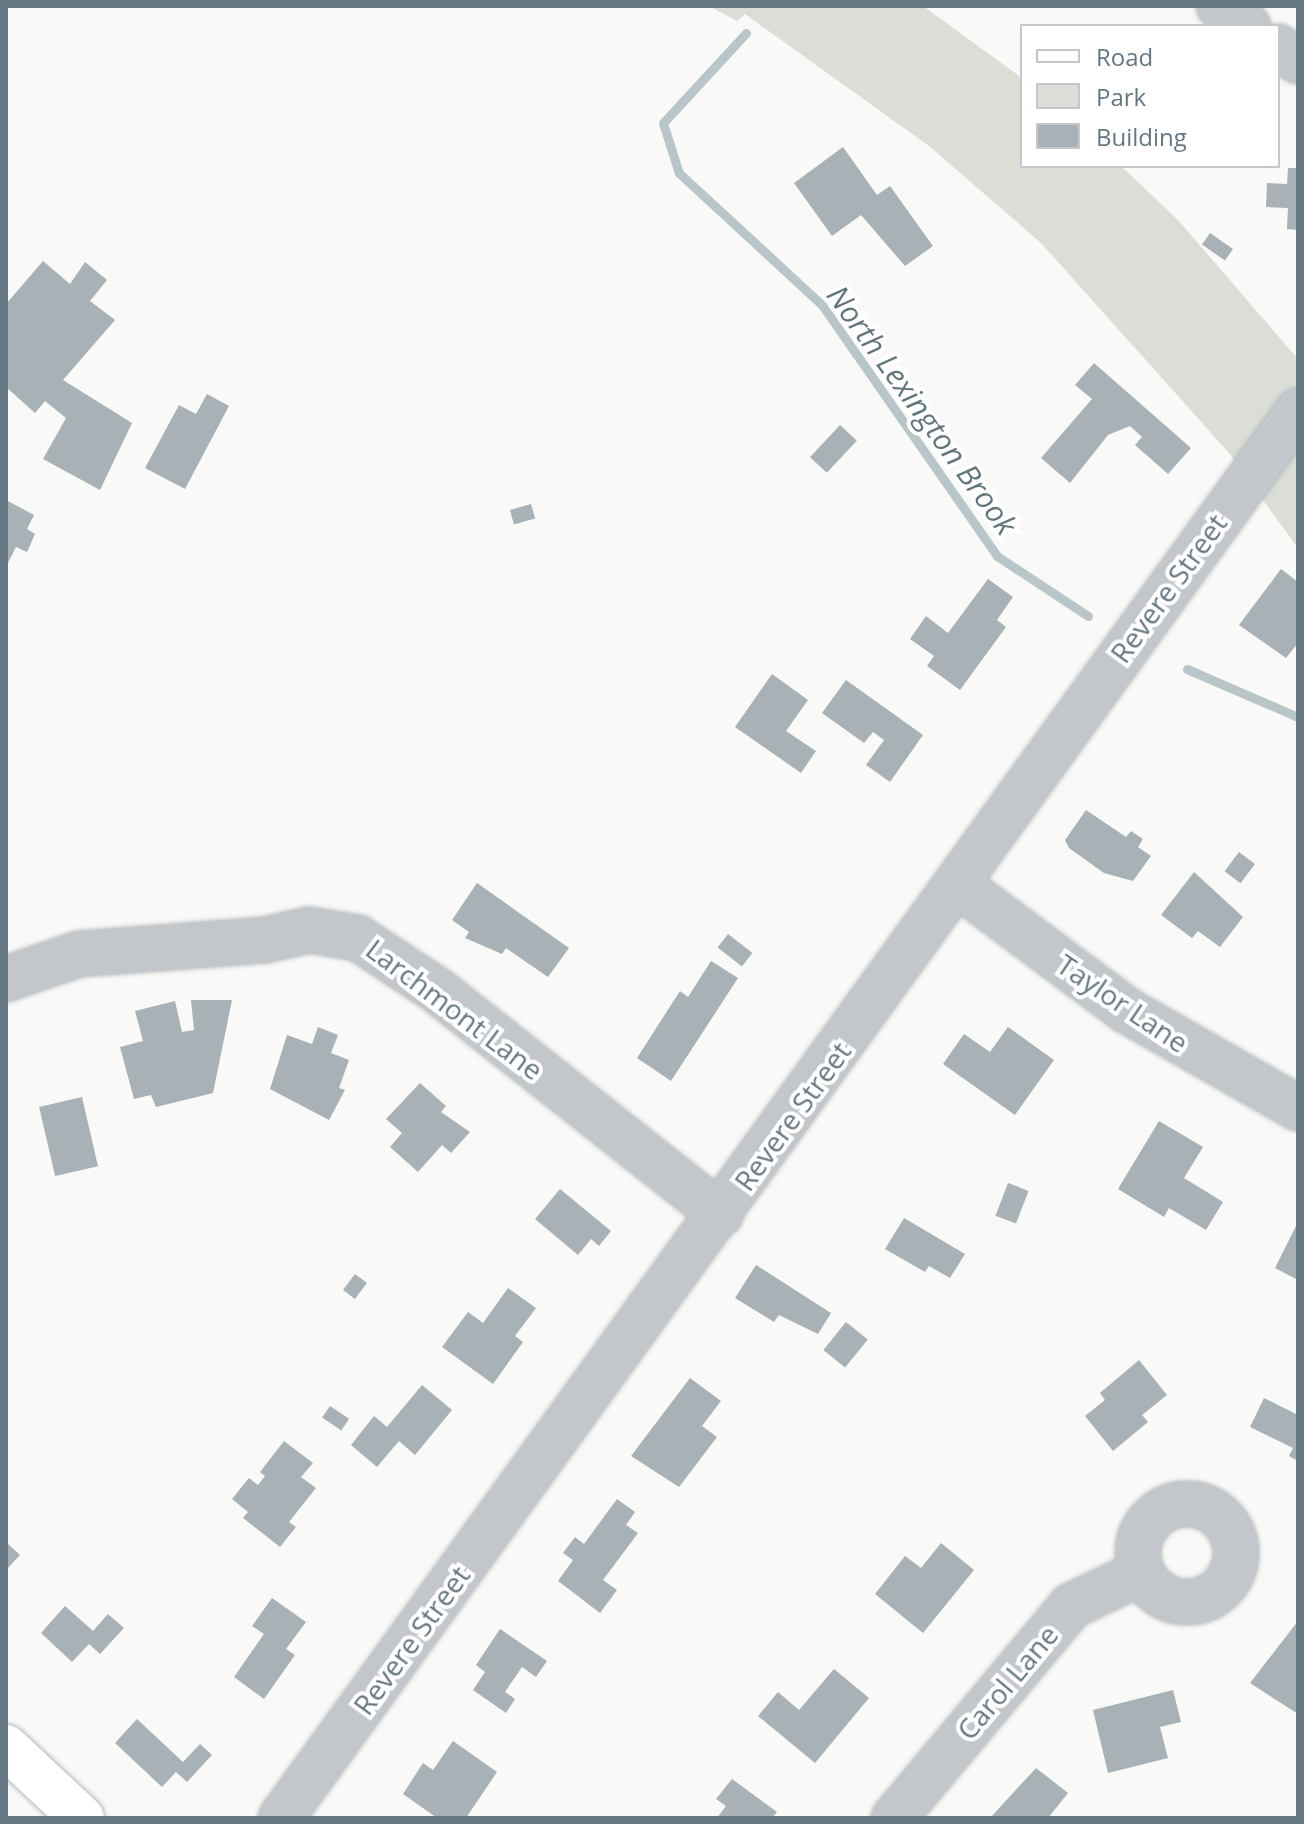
<!DOCTYPE html>
<style>
body{margin:0}
#map{position:relative;width:1304px;height:1824px;overflow:hidden;background:#f9f9f7;font-family:"Open Sans",sans-serif}
div>[style]{position:absolute}
.green>*{inset:0;background:#daded6}
.stream>*{height:9px;margin:-4.5px;padding:0 4.5px;transform-origin:4.5px;border-radius:4.5px;background:#b8c6c9}
.building>*{inset:0;background:#a7b1b6;transform-origin:0 0}
.roads{filter:drop-shadow(0 0 2px #b4babd) drop-shadow(0 0 2px #b4babd)}
.minor>*{height:44px;margin:-22px;padding:0 22px;transform-origin:22px;border-radius:22px;background:#c3c7cb}
.minor>.ring{margin:-22px;padding:0;box-sizing:content-box;background:none;border:44px solid #c3c7cb;border-radius:50%}
.major>*{height:44px;margin:-22px;padding:0 22px;transform-origin:22px;border-radius:22px;background:#fff}
span{translate:-50% -50%;white-space:nowrap;text-align:center;line-height:1.15;-webkit-text-stroke:8px #fff;paint-order:stroke}
.street-label{font-size:28px;color:#657782}
.water-label{font-size:30px;color:#60767c;font-style:italic}
.frame{position:absolute;inset:0;border:8px solid #657782;pointer-events:none}
.legend{position:absolute;left:1020px;top:24px;width:260px;height:144px;box-sizing:border-box;background:#fff;border:2px solid #c1c9cd;margin:0;padding:10px 14px;list-style:none;font-size:24px;color:#657782}
.legend li{display:flex;align-items:center;gap:16px;height:40px}
.legend b{width:40px;border:2px solid #c1c9cd}
</style>
<div id="map">
<div class="green">
<div style="clip-path:polygon(709px 6px,923px 6px,1022px 78px,1022px 166px,1121px 166px,1178px 220px,1298px 359px,1298px 548px,1229px 453px,1041px 243px,929px 146px,745px 14px,737px 21px)"></div>
</div>
<div class="stream">
<div style="left:746px;top:33px;width:122px;rotate:132.7deg"></div>
<div style="left:663px;top:123px;width:52px;rotate:72.3deg"></div>
<div style="left:679px;top:173px;width:195px;rotate:42.7deg"></div>
<div style="left:822px;top:305px;width:306px;rotate:55.1deg"></div>
<div style="left:997px;top:556px;width:109px;rotate:33.4deg"></div>
<div style="left:1187px;top:669px;width:121px;rotate:23.4deg"></div>
</div>
<div class="building">
<div style="clip-path:polygon(843px 147px,877px 195px,890px 186px,933px 246px,905px 266px,861px 215px,832px 236px,794px 183px)"></div>
<div style="clip-path:polygon(1288px 168px,1298px 168px,1298px 230px,1287px 229px,1288px 208px,1266px 207px,1267px 183px,1287px 184px)"></div>
<div style="left:1210px;top:233px;width:28px;height:14px;rotate:35deg"></div>
<div style="clip-path:polygon(43px 261px,70px 284px,85px 262px,107px 280px,90px 301px,115px 320px,63px 380px,132px 423px,100px 490px,43px 459px,66px 418px,45px 401px,35px 413px,6px 387px,6px 304px)"></div>
<div style="clip-path:polygon(1094px 363px,1191px 448px,1168px 474px,1135px 445px,1142px 437px,1130px 426px,1108px 435px,1070px 483px,1041px 458px,1092px 399px,1075px 385px)"></div>
<div style="clip-path:polygon(207px 394px,229px 406px,185px 489px,145px 468px,179px 405px,196px 414px)"></div>
<div style="left:840px;top:425px;width:23px;height:44px;rotate:43deg"></div>
<div style="clip-path:polygon(6px 500px,34px 515px,27px 529px,35px 534px,27px 552px,16px 547px,6px 567px)"></div>
<div style="left:531px;top:504px;width:15px;height:22px;rotate:74deg"></div>
<div style="clip-path:polygon(1281px 569px,1298px 582px,1298px 643px,1286px 658px,1239px 625px)"></div>
<div style="clip-path:polygon(988px 579px,1013px 597px,997px 620px,1006px 627px,960px 690px,927px 666px,934px 656px,910px 639px,926px 616px,948px 633px)"></div>
<div style="clip-path:polygon(772px 674px,808px 700px,786px 731px,816px 751px,801px 773px,735px 727px)"></div>
<div style="clip-path:polygon(846px 680px,923px 735px,890px 782px,866px 765px,884px 740px,873px 732px,864px 743px,822px 713px)"></div>
<div style="clip-path:polygon(1086px 810px,1126px 837px,1131px 831px,1143px 839px,1138px 847px,1151px 856px,1133px 881px,1104px 873px,1069px 848px,1065px 840px)"></div>
<div style="left:1239px;top:852px;width:20px;height:24px;rotate:37deg"></div>
<div style="clip-path:polygon(1194px 872px,1243px 917px,1220px 947px,1198px 931px,1192px 938px,1161px 915px)"></div>
<div style="clip-path:polygon(477px 883px,569px 948px,548px 977px,506px 948px,502px 954px,465px 938px,469px 932px,452px 920px)"></div>
<div style="left:728px;top:934px;width:31px;height:17px;rotate:38deg"></div>
<div style="clip-path:polygon(711px 961px,738px 978px,671px 1081px,637px 1058px,680px 991px,688px 997px)"></div>
<div style="clip-path:polygon(191px 1000px,232px 1000px,213px 1093px,156px 1107px,151px 1095px,134px 1099px,120px 1047px,143px 1041px,135px 1011px,175px 1001px,182px 1032px,194px 1030px)"></div>
<div style="clip-path:polygon(318px 1027px,338px 1035px,331px 1053px,349px 1060px,339px 1088px,345px 1090px,329px 1120px,270px 1089px,287px 1035px,312px 1044px)"></div>
<div style="clip-path:polygon(1008px 1027px,1054px 1060px,1015px 1115px,943px 1064px,964px 1034px,990px 1052px)"></div>
<div style="clip-path:polygon(420px 1083px,446px 1106px,441px 1112px,470px 1132px,451px 1153px,442px 1145px,418px 1172px,390px 1147px,402px 1133px,386px 1119px)"></div>
<div style="left:82px;top:1097px;width:71px;height:44px;rotate:77deg"></div>
<div style="clip-path:polygon(1159px 1121px,1203px 1147px,1184px 1178px,1223px 1202px,1206px 1230px,1169px 1208px,1164px 1217px,1118px 1189px)"></div>
<div style="left:1008px;top:1183px;width:22px;height:35px;rotate:21deg"></div>
<div style="clip-path:polygon(560px 1189px,611px 1231px,599px 1246px,591px 1239px,578px 1255px,535px 1219px)"></div>
<div style="clip-path:polygon(904px 1218px,965px 1254px,950px 1278px,929px 1266px,925px 1272px,885px 1249px)"></div>
<div style="clip-path:polygon(1298px 1222px,1298px 1280px,1275px 1268px)"></div>
<div style="clip-path:polygon(756px 1265px,831px 1313px,818px 1334px,779px 1315px,774px 1322px,735px 1298px)"></div>
<div style="left:355px;top:1274px;width:15px;height:20px;rotate:37deg"></div>
<div style="clip-path:polygon(508px 1288px,536px 1308px,515px 1336px,523px 1342px,493px 1384px,442px 1347px,468px 1312px,483px 1323px)"></div>
<div style="left:846px;top:1322px;width:28px;height:36px;rotate:39deg"></div>
<div style="clip-path:polygon(1139px 1360px,1167px 1395px,1142px 1415px,1148px 1422px,1113px 1451px,1085px 1416px,1105px 1400px,1100px 1393px)"></div>
<div style="clip-path:polygon(690px 1378px,721px 1401px,702px 1426px,717px 1437px,679px 1487px,631px 1456px)"></div>
<div style="clip-path:polygon(422px 1385px,452px 1410px,415px 1455px,399px 1441px,377px 1467px,351px 1445px,374px 1416px,387px 1427px)"></div>
<div style="clip-path:polygon(1264px 1398px,1298px 1415px,1298px 1461px,1289px 1456px,1293px 1448px,1250px 1427px)"></div>
<div style="left:330px;top:1406px;width:23px;height:14px;rotate:34deg"></div>
<div style="clip-path:polygon(284px 1441px,313px 1463px,301px 1477px,316px 1488px,289px 1522px,296px 1527px,280px 1547px,243px 1518px,248px 1512px,232px 1499px,249px 1478px,258px 1485px,265px 1476px,260px 1472px)"></div>
<div style="clip-path:polygon(617px 1499px,635px 1512px,626px 1525px,638px 1533px,603px 1580px,617px 1590px,600px 1613px,558px 1581px,573px 1560px,563px 1553px,575px 1537px,584px 1544px)"></div>
<div style="clip-path:polygon(6px 1542px,20px 1555px,6px 1570px)"></div>
<div style="clip-path:polygon(941px 1543px,974px 1570px,923px 1633px,875px 1594px,905px 1556px,921px 1568px)"></div>
<div style="clip-path:polygon(272px 1598px,306px 1622px,286px 1649px,295px 1655px,264px 1699px,234px 1677px,264px 1634px,252px 1626px)"></div>
<div style="clip-path:polygon(65px 1606px,93px 1631px,108px 1614px,124px 1628px,100px 1654px,89px 1644px,72px 1662px,41px 1633px)"></div>
<div style="clip-path:polygon(1298px 1621px,1298px 1714px,1250px 1683px)"></div>
<div style="clip-path:polygon(500px 1629px,547px 1661px,536px 1677px,522px 1667px,505px 1692px,515px 1699px,506px 1713px,473px 1690px,485px 1672px,476px 1665px)"></div>
<div style="clip-path:polygon(834px 1669px,869px 1698px,815px 1763px,758px 1716px,778px 1692px,799px 1710px)"></div>
<div style="clip-path:polygon(1173px 1690px,1181px 1722px,1160px 1727px,1168px 1758px,1108px 1773px,1093px 1710px)"></div>
<div style="clip-path:polygon(137px 1719px,183px 1762px,200px 1744px,212px 1755px,187px 1782px,176px 1772px,162px 1787px,115px 1743px)"></div>
<div style="clip-path:polygon(453px 1741px,497px 1772px,466px 1818px,437px 1818px,403px 1794px,423px 1763px,433px 1770px)"></div>
<div style="clip-path:polygon(1036px 1768px,1068px 1793px,1048px 1818px,990px 1818px)"></div>
<div style="clip-path:polygon(732px 1779px,777px 1812px,772px 1818px,717px 1818px,726px 1806px,716px 1799px)"></div>
</div>
<div class="roads">
<div class="minor">
<div style="left:1219px;top:6px;width:35px;rotate:35deg"></div>
<div style="left:1278px;top:47px;width:24px;rotate:35deg"></div>
<div style="left:957px;top:884px;width:211px;rotate:36.7deg"></div>
<div style="left:1126px;top:1010px;width:198px;rotate:29.7deg"></div>
<div style="left:6px;top:979px;width:77px;rotate:-18.9deg"></div>
<div style="left:79px;top:954px;width:187px;rotate:-4.3deg"></div>
<div style="left:265px;top:940px;width:45px;rotate:-12.8deg"></div>
<div style="left:309px;top:930px;width:50px;rotate:9.3deg"></div>
<div style="left:358px;top:938px;width:96px;rotate:33.5deg"></div>
<div style="left:438px;top:991px;width:360px;rotate:38.3deg"></div>
<div class="ring" style="left:1138px;top:1504px;width:54px;height:54px"></div>
<div style="left:281px;top:1818px;width:1736px;rotate:-54.14deg"></div>
<div style="left:894px;top:1818px;width:276px;rotate:-50.1deg"></div>
<div style="left:1071px;top:1606px;width:76px;rotate:-25.6deg"></div>
</div>
<div class="major">
<div style="left:6px;top:1747px;width:104px;rotate:43.1deg"></div>
</div>
</div>
<div class="street-label">
<span style="left:1168px;top:588px;rotate:-54deg">Revere Street</span>
<span style="left:1123px;top:1003px;rotate:34deg">Taylor Lane</span>
<span style="left:455px;top:1009px;rotate:37deg">Larchmont Lane</span>
<span style="left:792px;top:1116px;rotate:-54deg">Revere Street</span>
<span style="left:411px;top:1640px;rotate:-54deg">Revere Street</span>
<span style="left:1007px;top:1682px;rotate:-50deg">Carol Lane</span>
</div>
<div class="water-label">
<span style="left:922px;top:410px;rotate:54deg">North Lexington Brook</span>
</div>
<div class="frame"></div>
<ul class="legend">
<li><b style="height:10px;background:#fff"></b>Road</li>
<li><b style="height:22px;background:#daded6"></b>Park</li>
<li><b style="height:22px;background:#a7b1b6"></b>Building</li>
</ul>
</div>
